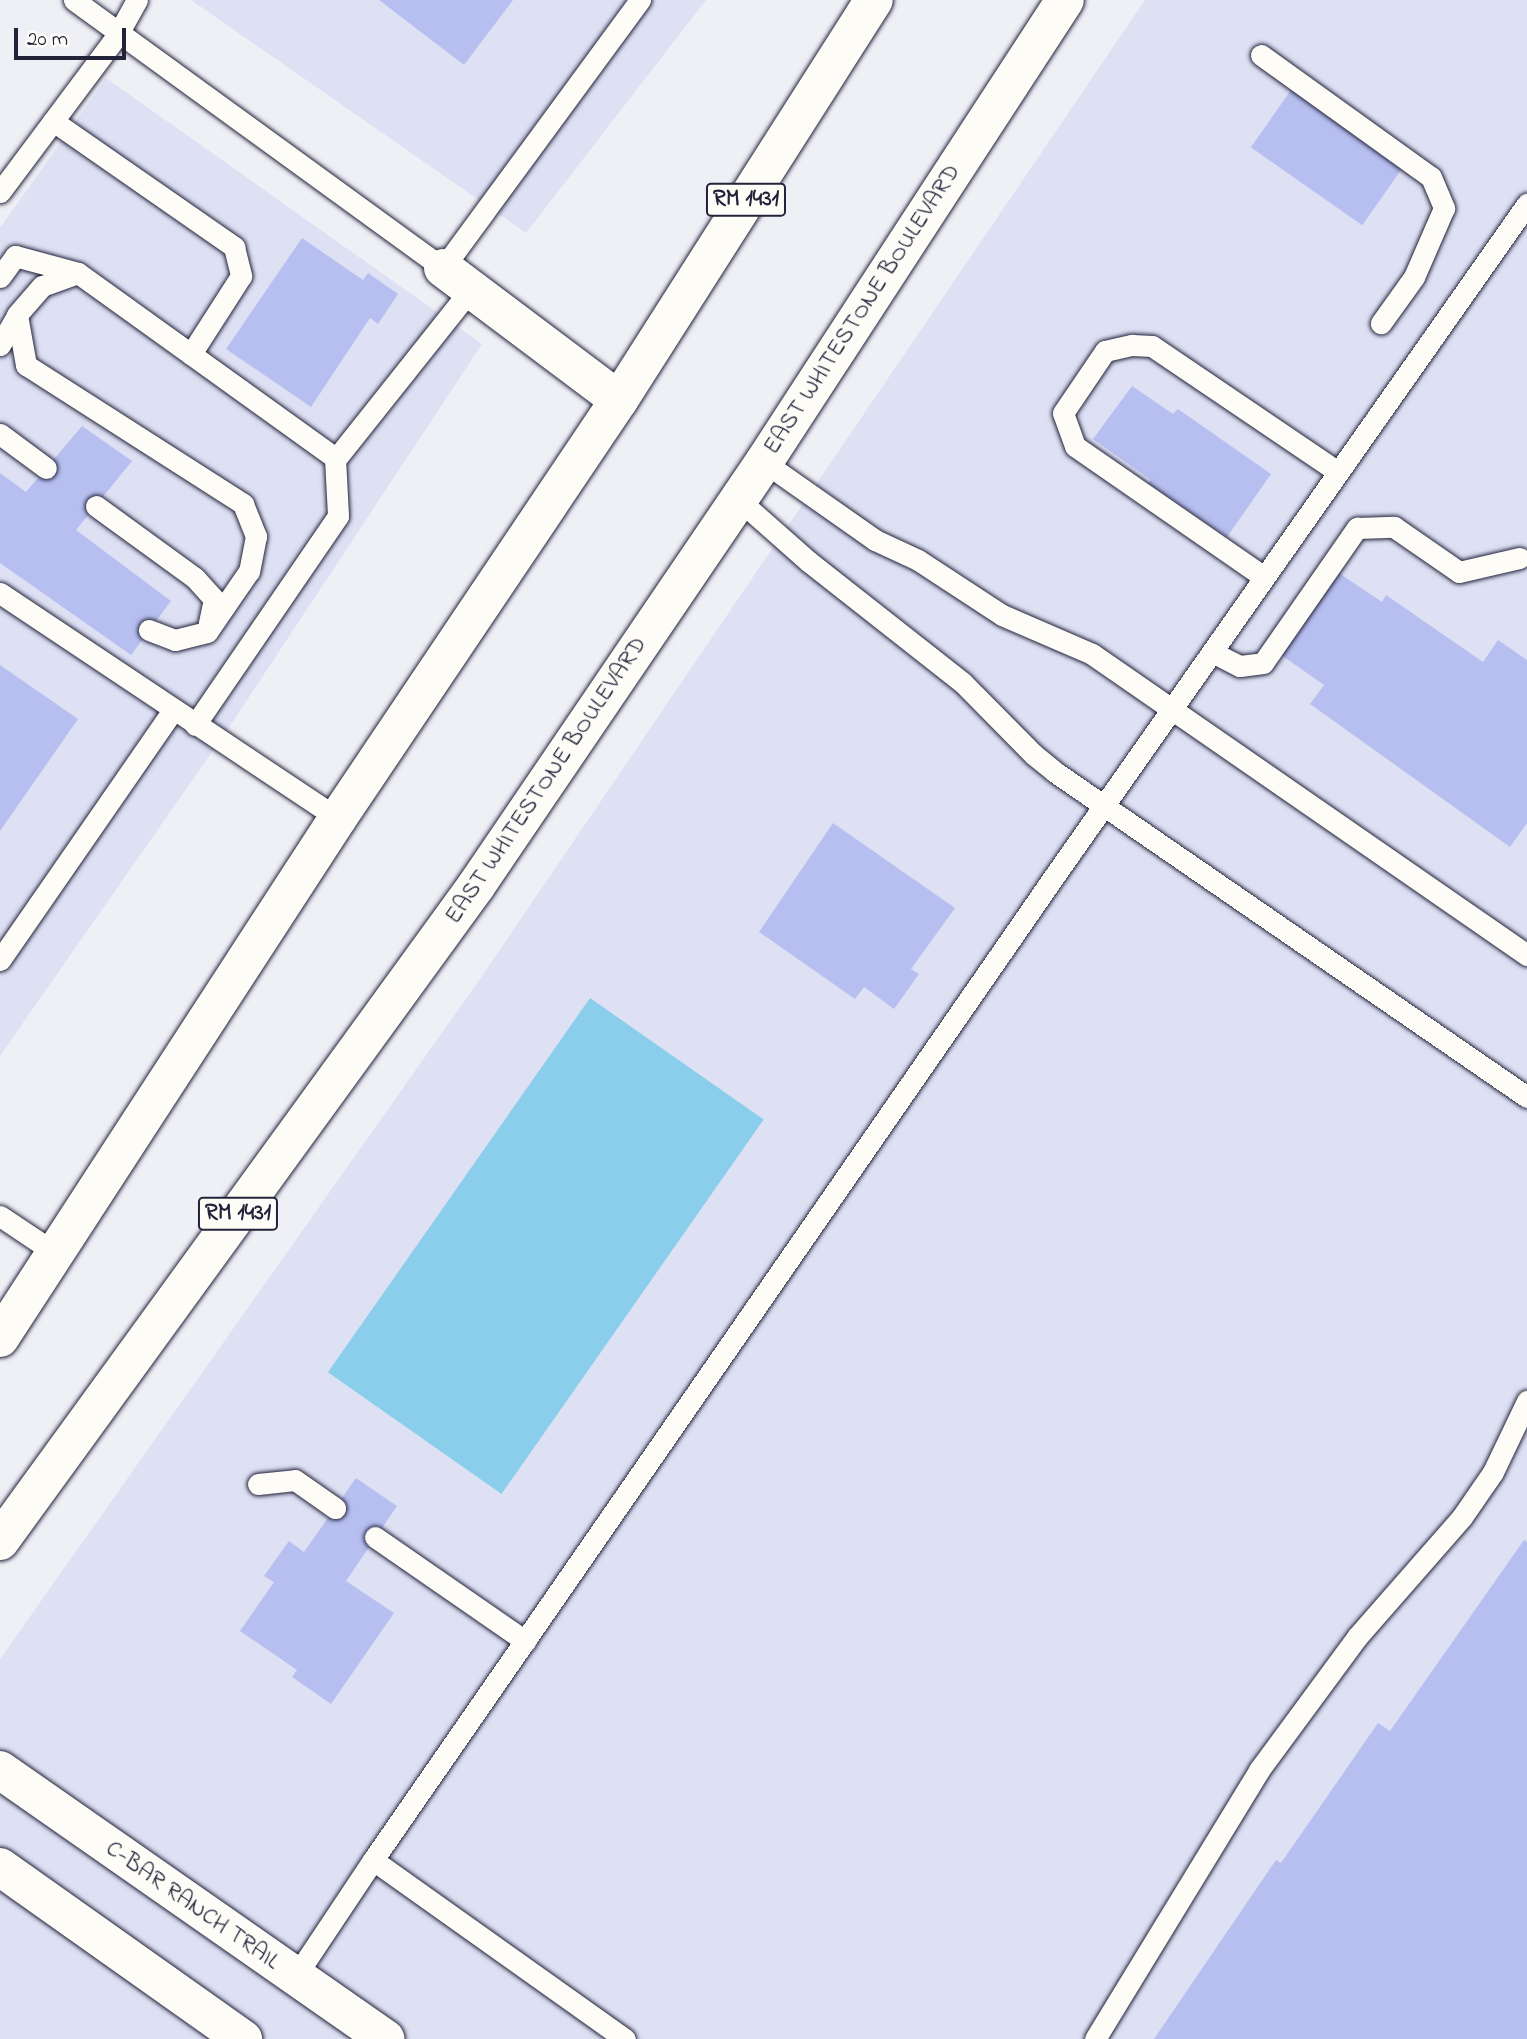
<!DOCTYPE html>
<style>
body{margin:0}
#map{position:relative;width:1527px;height:2039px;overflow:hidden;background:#eff0f6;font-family:"Indie Flower",sans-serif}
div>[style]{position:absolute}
.built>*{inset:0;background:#dee1f4}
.water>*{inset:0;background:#8aceeb;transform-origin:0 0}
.building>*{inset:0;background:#b7bff0;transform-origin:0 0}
.roads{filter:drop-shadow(0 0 2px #22223b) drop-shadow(0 0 2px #22223b)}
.service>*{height:21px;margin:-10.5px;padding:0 10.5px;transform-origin:10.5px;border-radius:10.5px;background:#fdfcf7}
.minor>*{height:38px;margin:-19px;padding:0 19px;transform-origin:19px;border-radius:19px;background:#fdfcf7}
.tertiary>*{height:38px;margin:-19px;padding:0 19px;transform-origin:19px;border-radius:19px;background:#fdfcf7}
.primary>*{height:38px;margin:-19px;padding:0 19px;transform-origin:19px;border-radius:19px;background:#fdfcf7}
span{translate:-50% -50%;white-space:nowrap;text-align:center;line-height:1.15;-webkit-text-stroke:5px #fdfcf7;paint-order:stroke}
.shield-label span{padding:2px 5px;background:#fdfcf7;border:2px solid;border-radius:5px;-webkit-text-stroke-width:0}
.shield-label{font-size:23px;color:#22223b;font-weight:700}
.street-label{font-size:24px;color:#22223b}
.scale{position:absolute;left:14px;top:28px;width:112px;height:32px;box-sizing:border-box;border:4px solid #22223b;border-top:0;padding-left:9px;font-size:21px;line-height:24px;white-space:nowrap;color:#22223b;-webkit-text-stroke:5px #fdfcf7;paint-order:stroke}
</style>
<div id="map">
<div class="built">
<div style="clip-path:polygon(191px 0,706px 0,526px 233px)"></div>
<div style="clip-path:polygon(1145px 0,1527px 0,1527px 2039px,0 2039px,0 1659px,482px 976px)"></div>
<div style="clip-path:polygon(106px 78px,482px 344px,230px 726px,0 1056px,0 228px)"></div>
</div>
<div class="water">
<div style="left:590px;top:998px;width:212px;height:457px;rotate:35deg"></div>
</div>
<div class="building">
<div style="clip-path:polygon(379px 0,513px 0,464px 65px)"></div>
<div style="left:1291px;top:90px;width:136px;height:70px;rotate:35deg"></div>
<div style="clip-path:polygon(302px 238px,363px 280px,368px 273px,398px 294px,378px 324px,370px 318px,311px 407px,226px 349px)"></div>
<div style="clip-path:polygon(1132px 386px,1173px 414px,1178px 409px,1271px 474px,1227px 537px,1148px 483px,1151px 480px,1093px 439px)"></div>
<div style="clip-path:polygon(82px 426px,132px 461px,76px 530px,171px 601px,131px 655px,0 563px,0 473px,26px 492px)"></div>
<div style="clip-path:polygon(1333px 569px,1382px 602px,1386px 595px,1483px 662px,1498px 640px,1527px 660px,1527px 823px,1510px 847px,1310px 704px,1324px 685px,1277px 652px)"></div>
<div style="clip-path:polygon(0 665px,78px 719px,0 831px)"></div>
<div style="clip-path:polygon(833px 823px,955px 908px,911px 969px,919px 974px,894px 1009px,864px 987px,855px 999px,759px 932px)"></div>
<div style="clip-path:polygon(356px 1478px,397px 1506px,346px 1581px,394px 1613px,331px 1704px,292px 1677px,297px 1670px,240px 1631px,274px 1582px,264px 1576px,289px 1541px,304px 1552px)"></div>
<div style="clip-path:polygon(1524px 1540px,1527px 1542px,1527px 2039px,1154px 2039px,1276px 1860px,1281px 1863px,1378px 1723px,1390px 1731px)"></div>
</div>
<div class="roads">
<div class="service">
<div style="left:74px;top:0;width:456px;rotate:36deg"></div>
<div style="left:443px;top:268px;width:333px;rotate:-53.7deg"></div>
<div style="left:1261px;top:55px;width:209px;rotate:35.7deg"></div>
<div style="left:1431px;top:177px;width:34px;rotate:67deg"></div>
<div style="left:1444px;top:208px;width:75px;rotate:113.5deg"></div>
<div style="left:1414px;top:277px;width:57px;rotate:125.7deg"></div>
<div style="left:53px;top:121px;width:221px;rotate:34.8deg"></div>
<div style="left:234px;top:247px;width:30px;rotate:76deg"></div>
<div style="left:241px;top:276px;width:93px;rotate:122.7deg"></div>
<div style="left:0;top:192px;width:197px;rotate:-53.2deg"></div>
<div style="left:118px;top:34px;width:39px;rotate:-61deg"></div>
<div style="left:78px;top:273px;width:317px;rotate:35.7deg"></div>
<div style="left:335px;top:458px;width:58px;rotate:87deg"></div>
<div style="left:338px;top:516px;width:253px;rotate:124.4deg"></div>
<div style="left:0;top:277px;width:26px;rotate:-54deg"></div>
<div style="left:15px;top:256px;width:65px;rotate:15.1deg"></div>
<div style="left:78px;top:273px;width:38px;rotate:160deg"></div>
<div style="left:42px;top:286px;width:38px;rotate:131deg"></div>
<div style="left:17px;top:315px;width:51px;rotate:79.8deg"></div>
<div style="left:26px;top:365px;width:258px;rotate:32.6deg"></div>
<div style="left:243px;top:504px;width:35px;rotate:68deg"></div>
<div style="left:256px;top:536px;width:36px;rotate:101deg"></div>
<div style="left:249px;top:571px;width:74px;rotate:124.5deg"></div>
<div style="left:207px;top:632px;width:33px;rotate:166deg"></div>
<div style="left:175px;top:640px;width:28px;rotate:-159deg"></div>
<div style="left:0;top:345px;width:34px;rotate:-60deg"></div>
<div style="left:0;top:434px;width:57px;rotate:36.5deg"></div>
<div style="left:335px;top:460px;width:218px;rotate:-51.5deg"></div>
<div style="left:764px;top:462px;width:136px;rotate:35.1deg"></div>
<div style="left:875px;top:540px;width:47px;rotate:24.9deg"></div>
<div style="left:918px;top:560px;width:100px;rotate:33.2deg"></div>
<div style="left:1002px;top:615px;width:98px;rotate:23.4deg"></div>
<div style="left:1092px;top:654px;width:529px;rotate:34.68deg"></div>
<div style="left:739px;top:500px;width:92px;rotate:41.5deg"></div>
<div style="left:808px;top:561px;width:197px;rotate:38.2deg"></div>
<div style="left:963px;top:683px;width:100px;rotate:45.4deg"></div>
<div style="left:1033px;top:754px;width:28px;rotate:39deg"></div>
<div style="left:1055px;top:772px;width:573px;rotate:34.55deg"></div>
<div style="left:96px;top:506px;width:122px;rotate:36deg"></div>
<div style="left:195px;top:578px;width:28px;rotate:48deg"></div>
<div style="left:214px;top:599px;width:25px;rotate:102deg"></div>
<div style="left:1264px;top:577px;width:230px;rotate:-145.3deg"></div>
<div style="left:1075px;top:446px;width:35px;rotate:-110deg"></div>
<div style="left:1063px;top:413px;width:75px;rotate:-55.9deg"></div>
<div style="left:1105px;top:351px;width:28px;rotate:-13deg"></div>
<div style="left:1132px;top:345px;width:20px;rotate:3deg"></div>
<div style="left:1152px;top:346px;width:225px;rotate:34.1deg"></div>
<div style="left:0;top:593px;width:406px;rotate:33.7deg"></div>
<div style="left:1212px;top:652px;width:31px;rotate:27deg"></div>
<div style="left:1240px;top:666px;width:23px;rotate:-7deg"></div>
<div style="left:1263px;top:663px;width:165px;rotate:-55.2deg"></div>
<div style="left:1357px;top:528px;width:37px;rotate:-2deg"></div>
<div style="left:1394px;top:527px;width:79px;rotate:34.7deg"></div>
<div style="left:1459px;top:572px;width:62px;rotate:-13.1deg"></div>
<div style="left:0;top:960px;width:304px;rotate:-55.3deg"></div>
<div style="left:0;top:1216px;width:65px;rotate:33.7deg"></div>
<div style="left:258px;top:1484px;width:37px;rotate:-6deg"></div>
<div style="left:295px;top:1480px;width:49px;rotate:35deg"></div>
<div style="left:375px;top:1537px;width:183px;rotate:34.7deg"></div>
<div style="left:373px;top:1860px;width:309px;rotate:35.4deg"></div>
<div style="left:295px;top:1977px;width:141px;rotate:-56.3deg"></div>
<div style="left:373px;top:1860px;width:1186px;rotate:-55.3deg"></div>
<div style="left:1048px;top:885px;width:833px;rotate:-54.88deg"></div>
<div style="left:1095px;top:2039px;width:315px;rotate:-58.6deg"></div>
<div style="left:1259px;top:1770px;width:165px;rotate:-53.6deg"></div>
<div style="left:1357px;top:1637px;width:159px;rotate:-48.8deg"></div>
<div style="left:1462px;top:1517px;width:55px;rotate:-55.4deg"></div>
<div style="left:1493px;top:1472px;width:79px;rotate:-64.4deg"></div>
</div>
<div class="minor">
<div style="left:443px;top:268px;width:220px;rotate:36.9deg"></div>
</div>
<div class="tertiary">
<div style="left:0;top:1770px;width:470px;rotate:34.9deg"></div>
<div style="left:0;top:1867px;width:298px;rotate:35.3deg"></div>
</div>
<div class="primary">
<div style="left:0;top:1338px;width:620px;rotate:-56.98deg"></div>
<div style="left:338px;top:818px;width:504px;rotate:-56.09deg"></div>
<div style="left:619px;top:400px;width:474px;rotate:-57.5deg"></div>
<div style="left:0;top:1541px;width:810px;rotate:-53.99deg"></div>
<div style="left:476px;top:886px;width:513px;rotate:-55.81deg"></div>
<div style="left:764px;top:462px;width:551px;rotate:-56.92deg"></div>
</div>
</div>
<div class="shield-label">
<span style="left:746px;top:200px">RM 1431</span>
<span style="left:238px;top:1214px">RM 1431</span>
</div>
<div class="street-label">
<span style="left:863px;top:310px;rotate:-57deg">EAST WHITESTONE BOULEVARD</span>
<span style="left:547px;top:781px;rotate:-56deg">EAST WHITESTONE BOULEVARD</span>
<span style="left:192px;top:1906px;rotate:35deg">C-BAR RANCH TRAIL</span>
</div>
<div class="scale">20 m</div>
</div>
